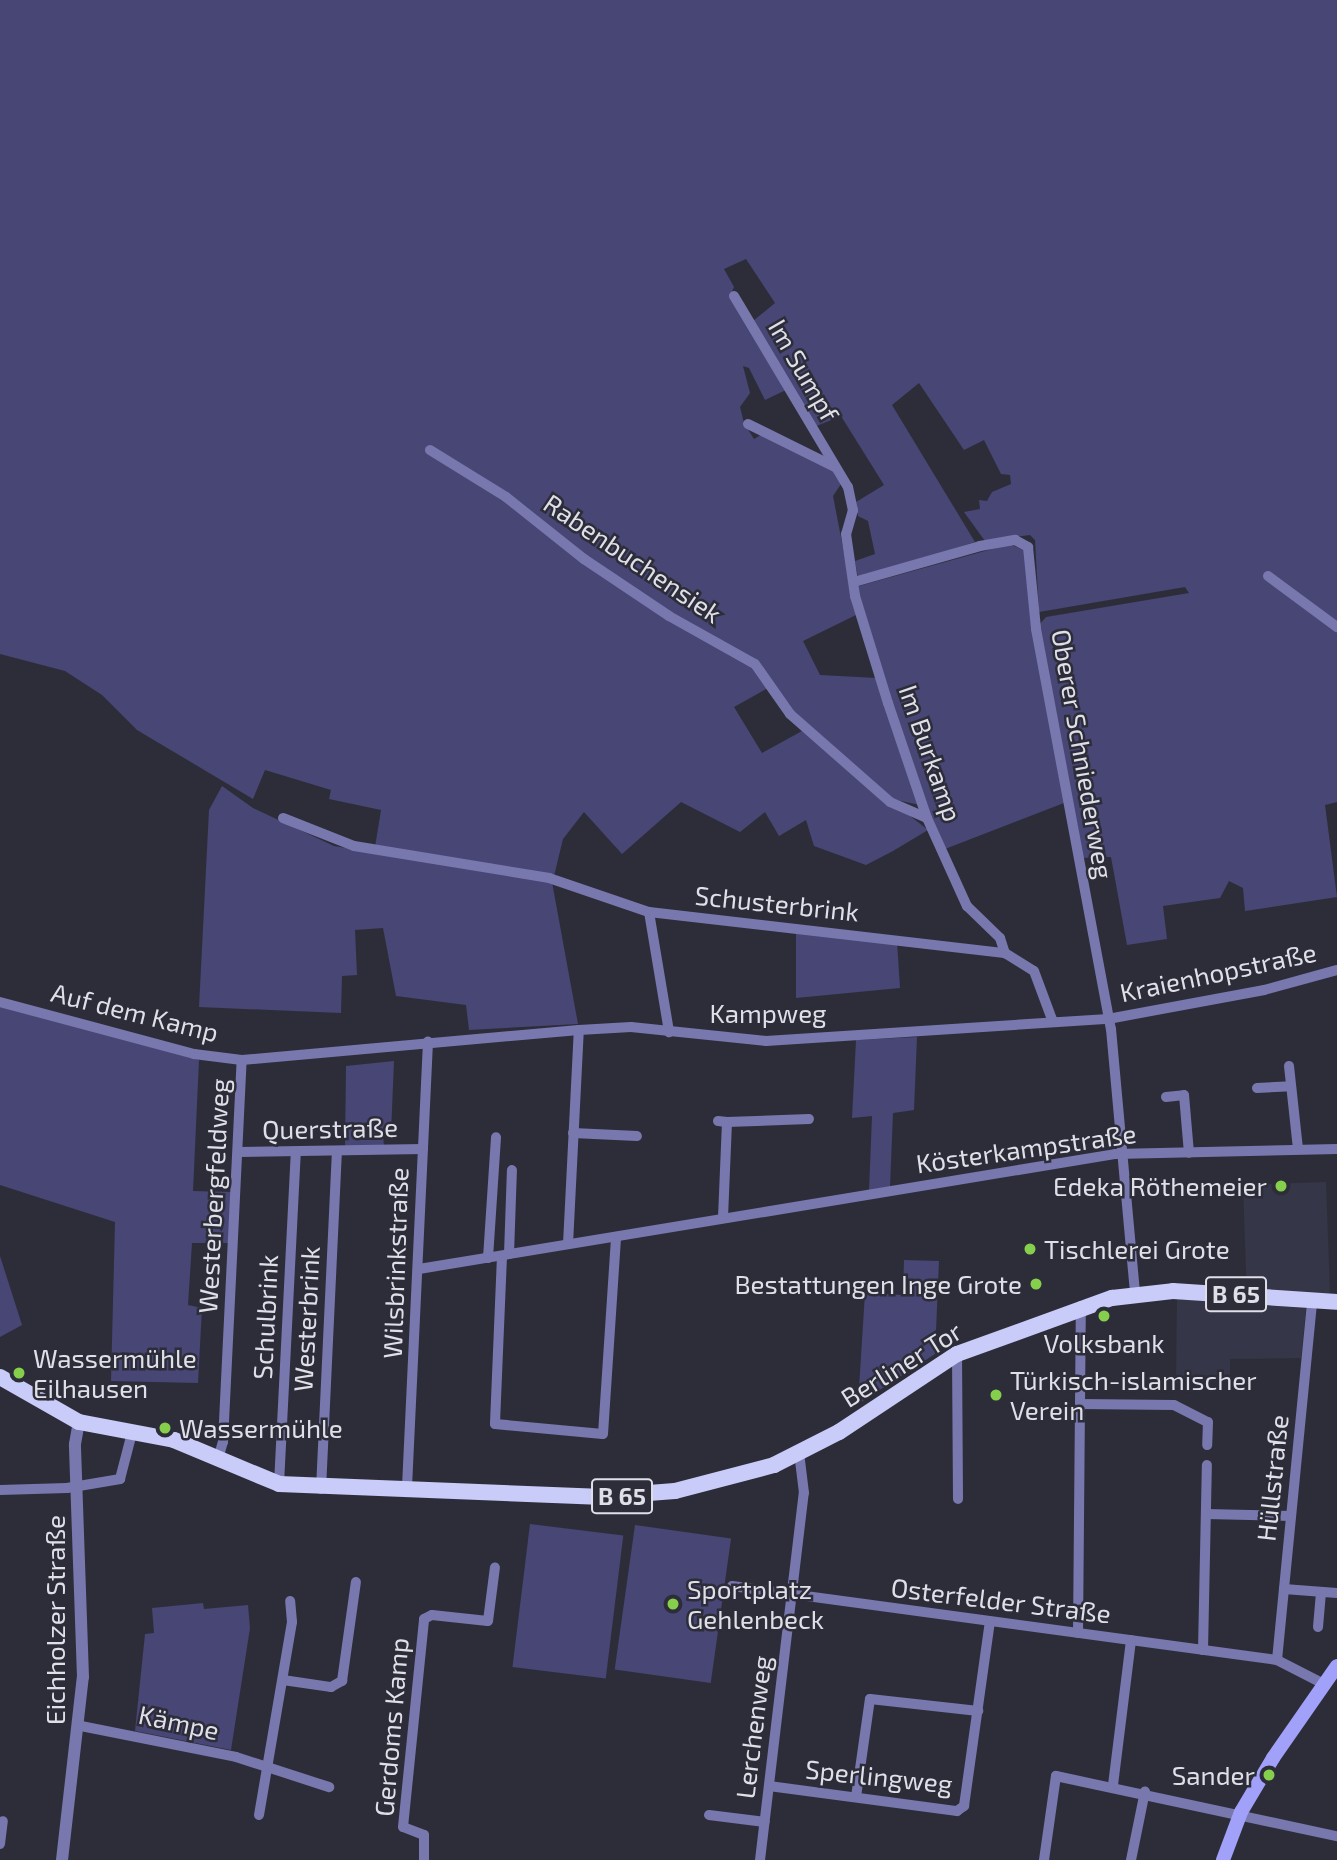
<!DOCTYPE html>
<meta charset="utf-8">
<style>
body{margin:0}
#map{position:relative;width:1337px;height:1860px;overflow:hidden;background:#2d2d3a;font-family:"Exo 2",sans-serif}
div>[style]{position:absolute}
.built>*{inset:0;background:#363649;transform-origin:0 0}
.green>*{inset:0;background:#474675;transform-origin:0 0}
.minor>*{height:10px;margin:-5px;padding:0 5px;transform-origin:5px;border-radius:5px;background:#7878af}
.tertiary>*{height:12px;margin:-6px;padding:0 6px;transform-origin:6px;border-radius:6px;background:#7878af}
.secondary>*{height:14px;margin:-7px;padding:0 7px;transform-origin:7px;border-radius:7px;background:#a2a1f9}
.primary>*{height:16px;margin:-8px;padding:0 8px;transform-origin:8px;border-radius:8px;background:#c9cbf8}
.dots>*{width:19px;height:19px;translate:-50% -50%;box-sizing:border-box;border:4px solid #2d2d3a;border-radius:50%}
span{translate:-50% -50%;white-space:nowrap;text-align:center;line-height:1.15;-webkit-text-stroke:5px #2d2d3a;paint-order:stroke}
.shield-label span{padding:2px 5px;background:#2d2d3a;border:2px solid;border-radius:5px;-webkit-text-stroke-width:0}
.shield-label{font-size:24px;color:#dedfe7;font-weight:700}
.street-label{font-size:26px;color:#dedfe7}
.poi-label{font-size:26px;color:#dedfe7}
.right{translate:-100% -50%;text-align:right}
.left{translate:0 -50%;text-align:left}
</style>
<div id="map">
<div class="built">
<div style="left:1326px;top:1182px;width:111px;height:83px;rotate:88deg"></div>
<div style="clip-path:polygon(1177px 1299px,1306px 1308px,1301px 1358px,1230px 1359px,1230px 1381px,1176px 1383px)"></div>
</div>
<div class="green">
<div style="clip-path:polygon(0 0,1337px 0,1337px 802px,1325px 805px,1337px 897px,1245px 911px,1243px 888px,1229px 881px,1220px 898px,1163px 906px,1167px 939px,1127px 945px,1111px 857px,1080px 858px,1039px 625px,1046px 617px,1189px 593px,1185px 587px,1039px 612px,1035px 540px,1030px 535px,985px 541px,964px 512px,980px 509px,979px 500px,987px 501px,992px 492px,1011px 484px,1010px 475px,1001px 474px,984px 440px,964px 450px,919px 383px,892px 405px,975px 542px,858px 578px,855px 561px,875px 554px,868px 521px,858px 516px,856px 502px,884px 485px,841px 416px,814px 427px,753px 321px,775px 303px,746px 259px,724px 269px,734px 287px,731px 294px,788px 389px,765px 400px,749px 368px,743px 366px,750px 393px,740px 407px,744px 423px,754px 439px,764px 433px,831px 469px,843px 481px,833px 496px,856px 615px,803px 641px,820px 675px,877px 678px,920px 805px,891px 799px,768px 688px,734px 707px,762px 753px,802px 731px,928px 830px,893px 851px,866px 865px,814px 846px,806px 820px,779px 836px,765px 812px,740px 832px,681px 802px,622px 854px,584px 812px,563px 839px,554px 876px,375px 847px,381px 810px,329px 799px,331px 790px,265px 770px,253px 799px,137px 730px,102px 695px,65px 671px,0 654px)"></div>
<div style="clip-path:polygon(1010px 544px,1025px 551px,1064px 803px,945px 849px,924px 801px,857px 596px,859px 586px)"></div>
<div style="clip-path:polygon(222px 786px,253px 808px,334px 846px,552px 882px,578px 1024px,469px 1030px,466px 1005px,396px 996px,383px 928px,355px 930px,357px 975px,342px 976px,341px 1013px,199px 1007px,209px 810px)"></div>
<div style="clip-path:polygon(796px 931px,897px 942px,900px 988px,796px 998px)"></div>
<div style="clip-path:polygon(0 1006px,199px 1060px,193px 1191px,233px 1192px,229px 1243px,192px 1243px,188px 1305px,202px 1308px,198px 1383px,111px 1381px,115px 1222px,0 1185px)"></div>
<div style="clip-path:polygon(917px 1037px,914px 1110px,893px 1113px,890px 1187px,869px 1191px,872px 1116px,852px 1118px,856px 1040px)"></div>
<div style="clip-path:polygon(394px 1061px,391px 1134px,383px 1134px,384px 1147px,345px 1148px,346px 1066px)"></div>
<div style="clip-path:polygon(0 1256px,22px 1325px,0 1337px)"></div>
<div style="clip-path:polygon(904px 1260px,939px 1261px,935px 1354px,858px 1404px,865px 1293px,903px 1295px)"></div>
<div style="left:530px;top:1524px;width:94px;height:144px;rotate:7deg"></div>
<div style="left:635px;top:1525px;width:97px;height:146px;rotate:8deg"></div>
<div style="clip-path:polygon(203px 1603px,204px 1609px,248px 1605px,250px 1628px,231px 1750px,135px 1731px,145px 1634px,154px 1633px,152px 1608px)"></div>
</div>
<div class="minor">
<div style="left:734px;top:296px;width:222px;rotate:59.2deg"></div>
<div style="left:848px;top:487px;width:24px;rotate:78deg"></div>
<div style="left:853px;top:510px;width:25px;rotate:106deg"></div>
<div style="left:846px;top:534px;width:63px;rotate:81.7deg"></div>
<div style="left:855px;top:596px;width:112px;rotate:72.9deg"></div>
<div style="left:888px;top:703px;width:121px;rotate:71.3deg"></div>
<div style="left:927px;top:818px;width:97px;rotate:65.6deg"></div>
<div style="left:967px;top:906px;width:46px;rotate:44.1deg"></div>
<div style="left:1000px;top:938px;width:16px;rotate:72deg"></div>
<div style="left:748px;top:424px;width:97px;rotate:26.3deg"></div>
<div style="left:430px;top:450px;width:89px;rotate:31.7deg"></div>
<div style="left:506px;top:497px;width:100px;rotate:38.5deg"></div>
<div style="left:584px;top:559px;width:102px;rotate:33.8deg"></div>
<div style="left:669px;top:616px;width:98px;rotate:29.2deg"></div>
<div style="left:755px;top:664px;width:61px;rotate:55deg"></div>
<div style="left:790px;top:714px;width:133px;rotate:41.3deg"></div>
<div style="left:890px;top:802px;width:40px;rotate:23.4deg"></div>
<div style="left:1268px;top:576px;width:86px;rotate:36.5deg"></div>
<div style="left:854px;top:582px;width:131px;rotate:-15.9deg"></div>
<div style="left:980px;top:546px;width:36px;rotate:-10deg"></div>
<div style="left:1015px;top:540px;width:15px;rotate:28deg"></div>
<div style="left:1028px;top:547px;width:82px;rotate:84.4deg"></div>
<div style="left:1036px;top:629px;width:407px;rotate:79.4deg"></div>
<div style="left:1111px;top:1029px;width:265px;rotate:84.8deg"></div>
<div style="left:283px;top:818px;width:76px;rotate:21.5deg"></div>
<div style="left:354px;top:846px;width:198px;rotate:9.3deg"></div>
<div style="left:549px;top:878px;width:106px;rotate:18.8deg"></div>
<div style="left:649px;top:912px;width:358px;rotate:6.6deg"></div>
<div style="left:1005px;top:953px;width:34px;rotate:32deg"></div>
<div style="left:1034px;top:971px;width:54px;rotate:69.6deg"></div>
<div style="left:649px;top:912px;width:122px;rotate:80.5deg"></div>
<div style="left:0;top:1002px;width:201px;rotate:15deg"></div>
<div style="left:194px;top:1054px;width:48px;rotate:7.1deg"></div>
<div style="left:242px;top:1060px;width:338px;rotate:-5.1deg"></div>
<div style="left:579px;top:1030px;width:52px;rotate:-3.3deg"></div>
<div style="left:631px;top:1027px;width:136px;rotate:5.9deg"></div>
<div style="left:766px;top:1041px;width:343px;rotate:-3.7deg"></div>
<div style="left:1108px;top:1019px;width:159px;rotate:-10.5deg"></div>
<div style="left:1264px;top:990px;width:76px;rotate:-15.3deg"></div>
<div style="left:1289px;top:1066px;width:83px;rotate:83.8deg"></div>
<div style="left:1257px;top:1088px;width:34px;rotate:-3deg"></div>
<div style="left:1166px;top:1097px;width:18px;rotate:-6deg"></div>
<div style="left:1184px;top:1095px;width:58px;rotate:85.1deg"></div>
<div style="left:718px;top:1121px;width:9px;rotate:6deg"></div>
<div style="left:727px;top:1122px;width:95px;rotate:92.4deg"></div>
<div style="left:727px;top:1122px;width:82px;rotate:-2.1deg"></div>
<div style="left:573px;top:1133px;width:64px;rotate:2.7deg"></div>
<div style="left:238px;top:1152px;width:185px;rotate:-0.9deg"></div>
<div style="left:568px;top:1244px;width:214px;rotate:-87.1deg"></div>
<div style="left:509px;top:1254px;width:84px;rotate:-88deg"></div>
<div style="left:502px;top:1256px;width:168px;rotate:92.4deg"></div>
<div style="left:495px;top:1424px;width:108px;rotate:5.3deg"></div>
<div style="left:603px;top:1434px;width:197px;rotate:-86.2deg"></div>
<div style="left:488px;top:1258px;width:121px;rotate:-86.2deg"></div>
<div style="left:419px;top:1269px;width:705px;rotate:-9.38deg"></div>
<div style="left:1115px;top:1154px;width:222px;rotate:-1.3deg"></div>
<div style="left:957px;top:1354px;width:145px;rotate:89.6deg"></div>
<div style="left:1080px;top:1404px;width:94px;rotate:0.6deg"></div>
<div style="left:1174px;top:1405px;width:38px;rotate:27deg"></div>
<div style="left:1208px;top:1422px;width:23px;rotate:92deg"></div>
<div style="left:218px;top:1459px;width:18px;rotate:-74deg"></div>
<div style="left:223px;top:1442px;width:382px;rotate:-87.2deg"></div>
<div style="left:279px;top:1484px;width:331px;rotate:-87.1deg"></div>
<div style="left:407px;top:1487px;width:446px;rotate:-87.3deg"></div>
<div style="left:321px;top:1489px;width:337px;rotate:-87.3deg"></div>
<div style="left:0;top:1490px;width:67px;rotate:-1.7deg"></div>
<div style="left:67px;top:1488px;width:54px;rotate:-9.6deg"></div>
<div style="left:120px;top:1479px;width:48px;rotate:-75.4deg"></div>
<div style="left:1206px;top:1514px;width:85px;rotate:1.3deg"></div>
<div style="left:732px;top:1586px;width:550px;rotate:7.73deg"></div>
<div style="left:1277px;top:1660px;width:51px;rotate:27.1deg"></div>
<div style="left:1284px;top:1589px;width:53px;rotate:4.3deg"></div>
<div style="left:1318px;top:1627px;width:35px;rotate:-85deg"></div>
<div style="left:1078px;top:1633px;width:327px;rotate:-89.5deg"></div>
<div style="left:1203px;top:1650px;width:185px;rotate:-88.8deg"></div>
<div style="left:1277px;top:1660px;width:362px;rotate:-84.4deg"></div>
<div style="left:283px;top:1680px;width:49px;rotate:8.3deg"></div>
<div style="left:331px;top:1687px;width:13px;rotate:-29deg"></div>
<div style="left:342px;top:1681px;width:100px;rotate:-82deg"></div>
<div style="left:81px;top:1726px;width:158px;rotate:11.3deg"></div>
<div style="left:236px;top:1757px;width:98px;rotate:17.9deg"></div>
<div style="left:1113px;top:1785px;width:146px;rotate:-82.9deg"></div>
<div style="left:769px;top:1786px;width:190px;rotate:7.6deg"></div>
<div style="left:957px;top:1811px;width:9px;rotate:-36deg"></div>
<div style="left:964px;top:1806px;width:186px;rotate:-82deg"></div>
<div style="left:856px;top:1797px;width:99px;rotate:-81.9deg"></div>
<div style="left:870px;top:1699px;width:109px;rotate:6.3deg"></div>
<div style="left:259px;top:1815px;width:196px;rotate:-80.3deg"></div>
<div style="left:292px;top:1622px;width:21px;rotate:-95deg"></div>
<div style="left:709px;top:1815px;width:56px;rotate:7.1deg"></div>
<div style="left:0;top:1844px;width:23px;rotate:-83deg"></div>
<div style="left:424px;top:1860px;width:25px;rotate:-90deg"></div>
<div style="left:424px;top:1835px;width:22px;rotate:-159deg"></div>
<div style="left:403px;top:1827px;width:209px;rotate:-84.2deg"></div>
<div style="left:424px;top:1619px;width:9px;rotate:-27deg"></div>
<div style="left:432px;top:1615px;width:56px;rotate:6.1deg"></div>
<div style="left:488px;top:1621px;width:54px;rotate:-82.6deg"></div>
<div style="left:760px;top:1860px;width:370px;rotate:-83.2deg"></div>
<div style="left:804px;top:1493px;width:39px;rotate:-97deg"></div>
<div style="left:1044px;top:1860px;width:85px;rotate:-81.9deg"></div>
<div style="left:1056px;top:1776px;width:287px;rotate:12.1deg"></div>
<div style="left:1131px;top:1860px;width:70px;rotate:-78.5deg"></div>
</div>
<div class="tertiary">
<div style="left:62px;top:1860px;width:184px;rotate:-83.5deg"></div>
<div style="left:83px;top:1677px;width:233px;rotate:-92deg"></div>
<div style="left:75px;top:1444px;width:22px;rotate:-80deg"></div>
</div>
<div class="secondary">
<div style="left:1223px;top:1860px;width:51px;rotate:-69.4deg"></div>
<div style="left:1241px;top:1812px;width:63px;rotate:-59.3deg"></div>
<div style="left:1273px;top:1758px;width:112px;rotate:-55.2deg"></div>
</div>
<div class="primary">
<div style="left:0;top:1377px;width:91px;rotate:29.7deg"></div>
<div style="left:79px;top:1422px;width:97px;rotate:10.7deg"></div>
<div style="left:174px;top:1440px;width:114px;rotate:22.7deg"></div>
<div style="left:279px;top:1484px;width:318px;rotate:2.3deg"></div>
<div style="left:597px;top:1497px;width:78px;rotate:-4.4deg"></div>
<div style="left:675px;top:1491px;width:102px;rotate:-14.7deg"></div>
<div style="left:774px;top:1465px;width:73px;rotate:-26.9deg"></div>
<div style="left:839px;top:1432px;width:141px;rotate:-33.5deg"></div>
<div style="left:957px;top:1354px;width:165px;rotate:-19.9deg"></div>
<div style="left:1112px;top:1298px;width:61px;rotate:-6.5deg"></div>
<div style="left:1173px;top:1291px;width:164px;rotate:3.8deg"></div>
</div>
<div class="dots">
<div style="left:1281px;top:1186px;background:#86cf4c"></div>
<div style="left:1030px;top:1249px;background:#86cf4c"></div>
<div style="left:1036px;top:1284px;background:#86cf4c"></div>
<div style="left:1104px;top:1316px;background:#86cf4c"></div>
<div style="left:19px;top:1373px;background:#86cf4c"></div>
<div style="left:996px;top:1395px;background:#86cf4c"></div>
<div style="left:165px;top:1428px;background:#86cf4c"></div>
<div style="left:673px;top:1604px;background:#86cf4c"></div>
<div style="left:1269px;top:1775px;background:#86cf4c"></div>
</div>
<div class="shield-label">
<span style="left:1236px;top:1294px">B 65</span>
<span style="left:622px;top:1496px">B 65</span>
</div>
<div class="street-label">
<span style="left:804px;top:370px;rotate:60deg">Im Sumpf</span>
<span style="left:633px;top:558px;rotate:34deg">Rabenbuchensiek</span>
<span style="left:931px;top:753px;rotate:71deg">Im Burkamp</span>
<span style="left:1083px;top:754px;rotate:80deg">Oberer Schniederweg</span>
<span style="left:777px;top:903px;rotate:6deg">Schusterbrink</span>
<span style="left:1218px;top:972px;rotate:-12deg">Kraienhopstraße</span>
<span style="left:135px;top:1012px;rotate:14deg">Auf dem Kamp</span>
<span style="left:768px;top:1013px">Kampweg</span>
<span style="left:330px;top:1128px;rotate:-1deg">Querstraße</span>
<span style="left:1026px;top:1148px;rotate:-8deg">Kösterkampstraße</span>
<span style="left:213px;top:1196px;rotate:-87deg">Westerbergfeldweg</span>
<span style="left:395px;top:1263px;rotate:-88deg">Wilsbrinkstraße</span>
<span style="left:265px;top:1317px;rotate:-87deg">Schulbrink</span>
<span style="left:306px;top:1319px;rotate:-87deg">Westerbrink</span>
<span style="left:901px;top:1364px;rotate:-32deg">Berliner Tor</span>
<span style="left:1272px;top:1478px;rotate:-84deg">Hüllstraße</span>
<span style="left:1001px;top:1600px;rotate:7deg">Osterfelder Straße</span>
<span style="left:55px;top:1620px;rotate:-90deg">Eichholzer Straße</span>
<span style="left:179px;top:1722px;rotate:12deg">Kämpe</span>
<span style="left:391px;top:1727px;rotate:-85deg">Gerdoms Kamp</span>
<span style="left:753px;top:1727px;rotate:-83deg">Lerchenweg</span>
<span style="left:879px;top:1776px;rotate:6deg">Sperlingweg</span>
</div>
<div class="poi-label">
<span class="right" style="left:1267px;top:1186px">Edeka Röthemeier</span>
<span class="left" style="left:1044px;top:1249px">Tischlerei Grote</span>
<span class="right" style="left:1022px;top:1284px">Bestattungen Inge Grote</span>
<span style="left:1104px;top:1343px">Volksbank</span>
<span class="left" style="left:33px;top:1373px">Wassermühle<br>Eilhausen</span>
<span class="left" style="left:1010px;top:1395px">Türkisch-islamischer<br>Verein</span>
<span class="left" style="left:179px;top:1428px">Wassermühle</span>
<span class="left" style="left:687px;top:1604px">Sportplatz<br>Gehlenbeck</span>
<span class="right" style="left:1255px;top:1775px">Sander</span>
</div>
</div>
